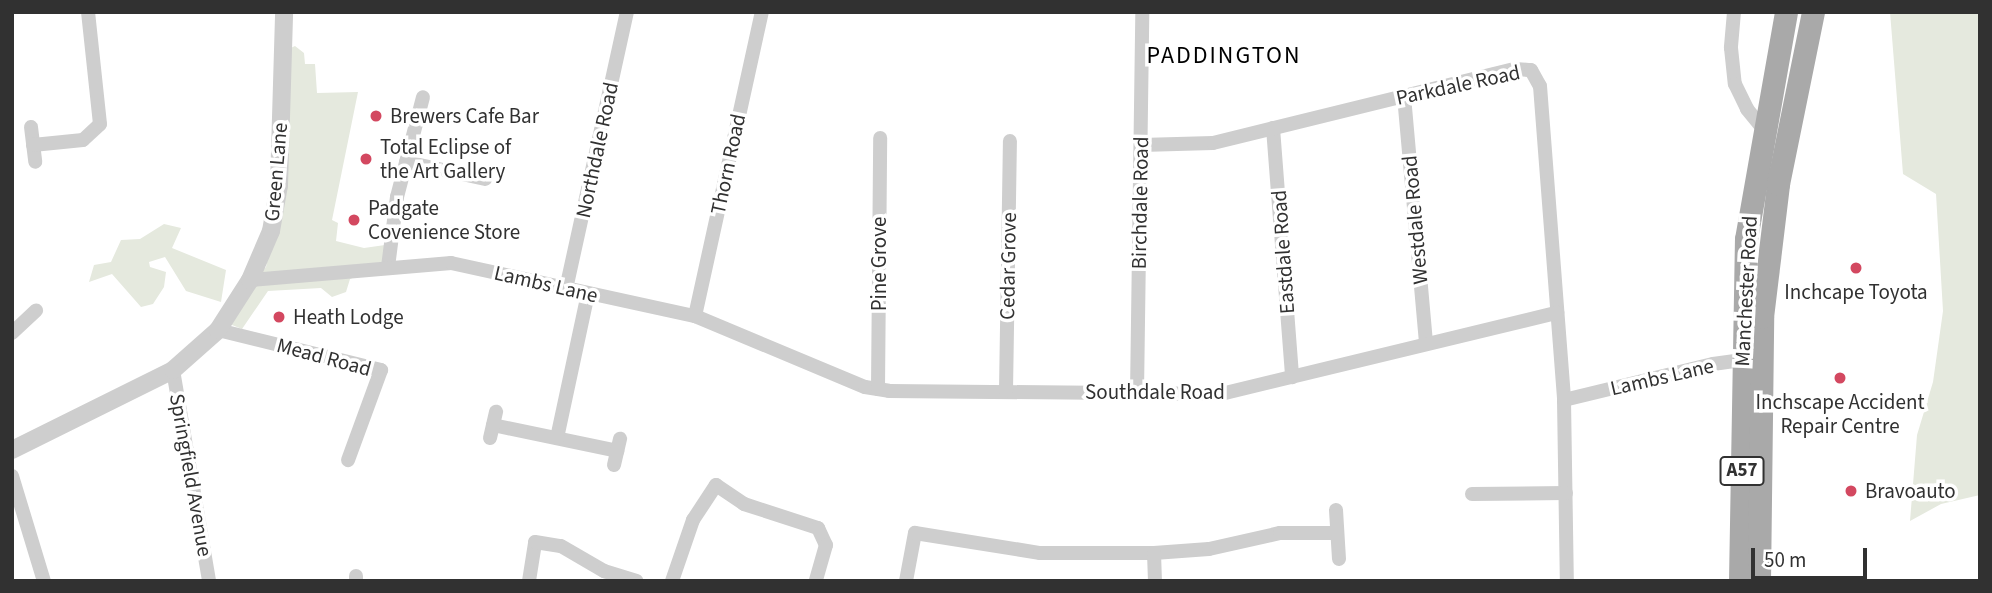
<!DOCTYPE html>
<style>
body{margin:0}
#map{position:relative;width:1992px;height:593px;overflow:hidden;background:#fff;font-family:"Source Sans 3",sans-serif}
div>[style]{position:absolute}
.green>*{inset:0;background:#e5e9de}
.minor>*{height:14px;margin:-7px;padding:0 7px;transform-origin:7px;border-radius:7px;background:#cecece}
.tertiary>*{height:18px;margin:-9px;padding:0 9px;transform-origin:9px;border-radius:9px;background:#cecece}
.primary>*{height:23px;margin:-11.5px;padding:0 11.5px;transform-origin:11.5px;border-radius:11.5px;background:#a9a9a9}
.dots>*{width:19px;height:19px;translate:-50% -50%;box-sizing:border-box;border:4px solid #fff;border-radius:50%}
span{translate:-50% -50%;white-space:nowrap;text-align:center;line-height:1.15;-webkit-text-stroke:7px #fff;paint-order:stroke}
.shield-label span{padding:2px 5px;background:#fff;border:2px solid;border-radius:5px;-webkit-text-stroke-width:0}
.shield-label{font-size:19px;color:#313131;font-weight:700}
.street-label{font-size:21px;color:#313131}
.poi-label{font-size:21px;color:#313131}
.left{translate:0 -50%;text-align:left}
.quarter-label{font-size:24px;color:#000;letter-spacing:2px}
.frame{position:absolute;inset:0;border:14px solid #313131;pointer-events:none}
.scale{position:absolute;left:1751px;top:548px;width:116px;height:32px;box-sizing:border-box;border:4px solid #313131;border-top:0;padding-left:9px;font-size:21px;line-height:24px;white-space:nowrap;color:#313131;-webkit-text-stroke:5px #fff;paint-order:stroke}
</style>
<div id="map">
<div class="green">
<div style="clip-path:polygon(1890px 12px,1980px 12px,1980px 495px,1941px 504px,1910px 521px,1917px 435px,1933px 382px,1943px 311px,1936px 194px,1903px 174px)"></div>
<div style="clip-path:polygon(295px 46px,304px 53px,305px 64px,315px 64px,317px 93px,358px 92px,332px 220px,338px 223px,336px 241px,364px 248px,385px 245px,384px 265px,350px 279px,346px 292px,332px 297px,321px 288px,268px 291px,242px 329px,227px 323px,244px 286px,266px 267px,277px 217px,280px 53px)"></div>
<div style="clip-path:polygon(164px 224px,181px 228px,172px 248px,226px 270px,221px 302px,186px 291px,165px 257px,149px 262px,150px 267px,166px 272px,164px 287px,153px 304px,141px 307px,112px 274px,89px 282px,94px 265px,111px 262px,121px 240px,140px 239px)"></div>
</div>
<div class="minor">
<div style="left:1734px;top:12px;width:36px;rotate:95deg"></div>
<div style="left:1731px;top:48px;width:36px;rotate:84deg"></div>
<div style="left:1735px;top:84px;width:28px;rotate:64deg"></div>
<div style="left:1747px;top:109px;width:26px;rotate:51deg"></div>
<div style="left:1404px;top:96px;width:249px;rotate:84.9deg"></div>
<div style="left:31px;top:127px;width:35px;rotate:83deg"></div>
<div style="left:1273px;top:128px;width:250px;rotate:85.6deg"></div>
<div style="left:33px;top:145px;width:50px;rotate:-5.7deg"></div>
<div style="left:83px;top:140px;width:23px;rotate:-43deg"></div>
<div style="left:100px;top:124px;width:113px;rotate:-96.1deg"></div>
<div style="left:1141px;top:145px;width:72px;rotate:-1.6deg"></div>
<div style="left:1213px;top:143px;width:311px;rotate:-13.8deg"></div>
<div style="left:1515px;top:69px;width:16px;rotate:4deg"></div>
<div style="left:1531px;top:70px;width:18px;rotate:61deg"></div>
<div style="left:1540px;top:86px;width:315px;rotate:85.6deg"></div>
<div style="left:1564px;top:400px;width:181px;rotate:89.1deg"></div>
<div style="left:406px;top:162px;width:81px;rotate:12.1deg"></div>
<div style="left:388px;top:267px;width:71px;rotate:-82.7deg"></div>
<div style="left:397px;top:197px;width:103px;rotate:-75.4deg"></div>
<div style="left:250px;top:280px;width:202px;rotate:-4.8deg"></div>
<div style="left:451px;top:263px;width:250px;rotate:12.3deg"></div>
<div style="left:695px;top:316px;width:184px;rotate:22.7deg"></div>
<div style="left:865px;top:387px;width:24px;rotate:9deg"></div>
<div style="left:889px;top:391px;width:332px;rotate:0.5deg"></div>
<div style="left:1221px;top:394px;width:346px;rotate:-13.6deg"></div>
<div style="left:566px;top:289px;width:284px;rotate:-77.6deg"></div>
<div style="left:695px;top:316px;width:311px;rotate:-77.6deg"></div>
<div style="left:218px;top:330px;width:168px;rotate:13.8deg"></div>
<div style="left:381px;top:370px;width:96px;rotate:110.1deg"></div>
<div style="left:12px;top:333px;width:33px;rotate:-43deg"></div>
<div style="left:173px;top:370px;width:214px;rotate:80.3deg"></div>
<div style="left:878px;top:389px;width:251px;rotate:-89.5deg"></div>
<div style="left:1006px;top:391px;width:250px;rotate:-89.1deg"></div>
<div style="left:1137px;top:393px;width:381px;rotate:-89.2deg"></div>
<div style="left:1564px;top:400px;width:153px;rotate:-13.6deg"></div>
<div style="left:1713px;top:364px;width:37px;rotate:-8deg"></div>
<div style="left:493px;top:425px;width:127px;rotate:11.8deg"></div>
<div style="left:490px;top:438px;width:27px;rotate:-77deg"></div>
<div style="left:557px;top:438px;width:147px;rotate:-77.9deg"></div>
<div style="left:614px;top:465px;width:27px;rotate:-77deg"></div>
<div style="left:12px;top:476px;width:110px;rotate:73.1deg"></div>
<div style="left:1472px;top:494px;width:94px;rotate:-0.6deg"></div>
<div style="left:1336px;top:510px;width:49px;rotate:86.5deg"></div>
<div style="left:1154px;top:553px;width:55px;rotate:-4.2deg"></div>
<div style="left:1209px;top:549px;width:73px;rotate:-12.7deg"></div>
<div style="left:1280px;top:533px;width:57px"></div>
<div style="left:356px;top:576px;width:5px;rotate:90deg"></div>
<div style="left:529px;top:581px;width:39px;rotate:-81deg"></div>
<div style="left:535px;top:542px;width:26px;rotate:9deg"></div>
<div style="left:561px;top:546px;width:50px;rotate:30.2deg"></div>
<div style="left:604px;top:571px;width:34px;rotate:17deg"></div>
<div style="left:672px;top:581px;width:65px;rotate:-71deg"></div>
<div style="left:693px;top:520px;width:42px;rotate:-56.7deg"></div>
<div style="left:716px;top:485px;width:34px;rotate:34deg"></div>
<div style="left:744px;top:504px;width:78px;rotate:18deg"></div>
<div style="left:818px;top:528px;width:19px;rotate:65deg"></div>
<div style="left:826px;top:545px;width:37px;rotate:106deg"></div>
<div style="left:906px;top:581px;width:49px;rotate:-79.4deg"></div>
<div style="left:915px;top:533px;width:127px;rotate:9.1deg"></div>
<div style="left:1040px;top:553px;width:114px"></div>
<div style="left:1154px;top:553px;width:28px;rotate:88deg"></div>
</div>
<div class="tertiary">
<div style="left:12px;top:450px;width:180px;rotate:-26.4deg"></div>
<div style="left:173px;top:370px;width:60px;rotate:-41.6deg"></div>
<div style="left:218px;top:330px;width:59px;rotate:-57.4deg"></div>
<div style="left:250px;top:280px;width:53px;rotate:-66.8deg"></div>
<div style="left:271px;top:231px;width:47px;rotate:-80.1deg"></div>
<div style="left:279px;top:185px;width:173px;rotate:-88.3deg"></div>
</div>
<div class="primary">
<div style="left:1740px;top:581px;width:342px;rotate:-89deg"></div>
<div style="left:1746px;top:239px;width:230px;rotate:-80deg"></div>
<div style="left:1759px;top:581px;width:264px;rotate:-89.3deg"></div>
<div style="left:1762px;top:317px;width:134px;rotate:-83.1deg"></div>
<div style="left:1778px;top:184px;width:176px;rotate:-78.5deg"></div>
</div>
<div class="dots">
<div style="left:376px;top:116px;background:#d34860"></div>
<div style="left:366px;top:159px;background:#d34860"></div>
<div style="left:354px;top:220px;background:#d34860"></div>
<div style="left:1856px;top:268px;background:#d34860"></div>
<div style="left:279px;top:317px;background:#d34860"></div>
<div style="left:1840px;top:378px;background:#d34860"></div>
<div style="left:1851px;top:491px;background:#d34860"></div>
</div>
<div class="shield-label">
<span style="left:1742px;top:471px">A57</span>
</div>
<div class="street-label">
<span style="left:1458px;top:85px;rotate:-12deg">Parkdale Road</span>
<span style="left:597px;top:150px;rotate:-78deg">Northdale Road</span>
<span style="left:728px;top:164px;rotate:-78deg">Thorn Road</span>
<span style="left:276px;top:172px;rotate:-85deg">Green Lane</span>
<span style="left:1140px;top:203px;rotate:-89deg">Birchdale Road</span>
<span style="left:1415px;top:220px;rotate:-95deg">Westdale Road</span>
<span style="left:1283px;top:252px;rotate:-94deg">Eastdale Road</span>
<span style="left:879px;top:264px;rotate:-90deg">Pine Grove</span>
<span style="left:1008px;top:266px;rotate:-89deg">Cedar Grove</span>
<span style="left:546px;top:284px;rotate:13deg">Lambs Lane</span>
<span style="left:1746px;top:291px;rotate:-87deg">Manchester Road</span>
<span style="left:324px;top:357px;rotate:15deg">Mead Road</span>
<span style="left:1662px;top:377px;rotate:-13deg">Lambs Lane</span>
<span style="left:1155px;top:392px">Southdale Road</span>
<span style="left:191px;top:475px;rotate:80deg">Springfield Avenue</span>
</div>
<div class="poi-label">
<span class="left" style="left:390px;top:116px">Brewers Cafe Bar</span>
<span class="left" style="left:380px;top:159px">Total Eclipse of<br>the Art Gallery</span>
<span class="left" style="left:368px;top:220px">Padgate<br>Covenience Store</span>
<span style="left:1856px;top:292px">Inchcape Toyota</span>
<span class="left" style="left:293px;top:317px">Heath Lodge</span>
<span style="left:1840px;top:414px">Inchscape Accident<br>Repair Centre</span>
<span class="left" style="left:1865px;top:491px">Bravoauto</span>
</div>
<div class="quarter-label">
<span style="left:1224px;top:56px">PADDINGTON</span>
</div>
<div class="frame"></div>
<div class="scale">50 m</div>
</div>
